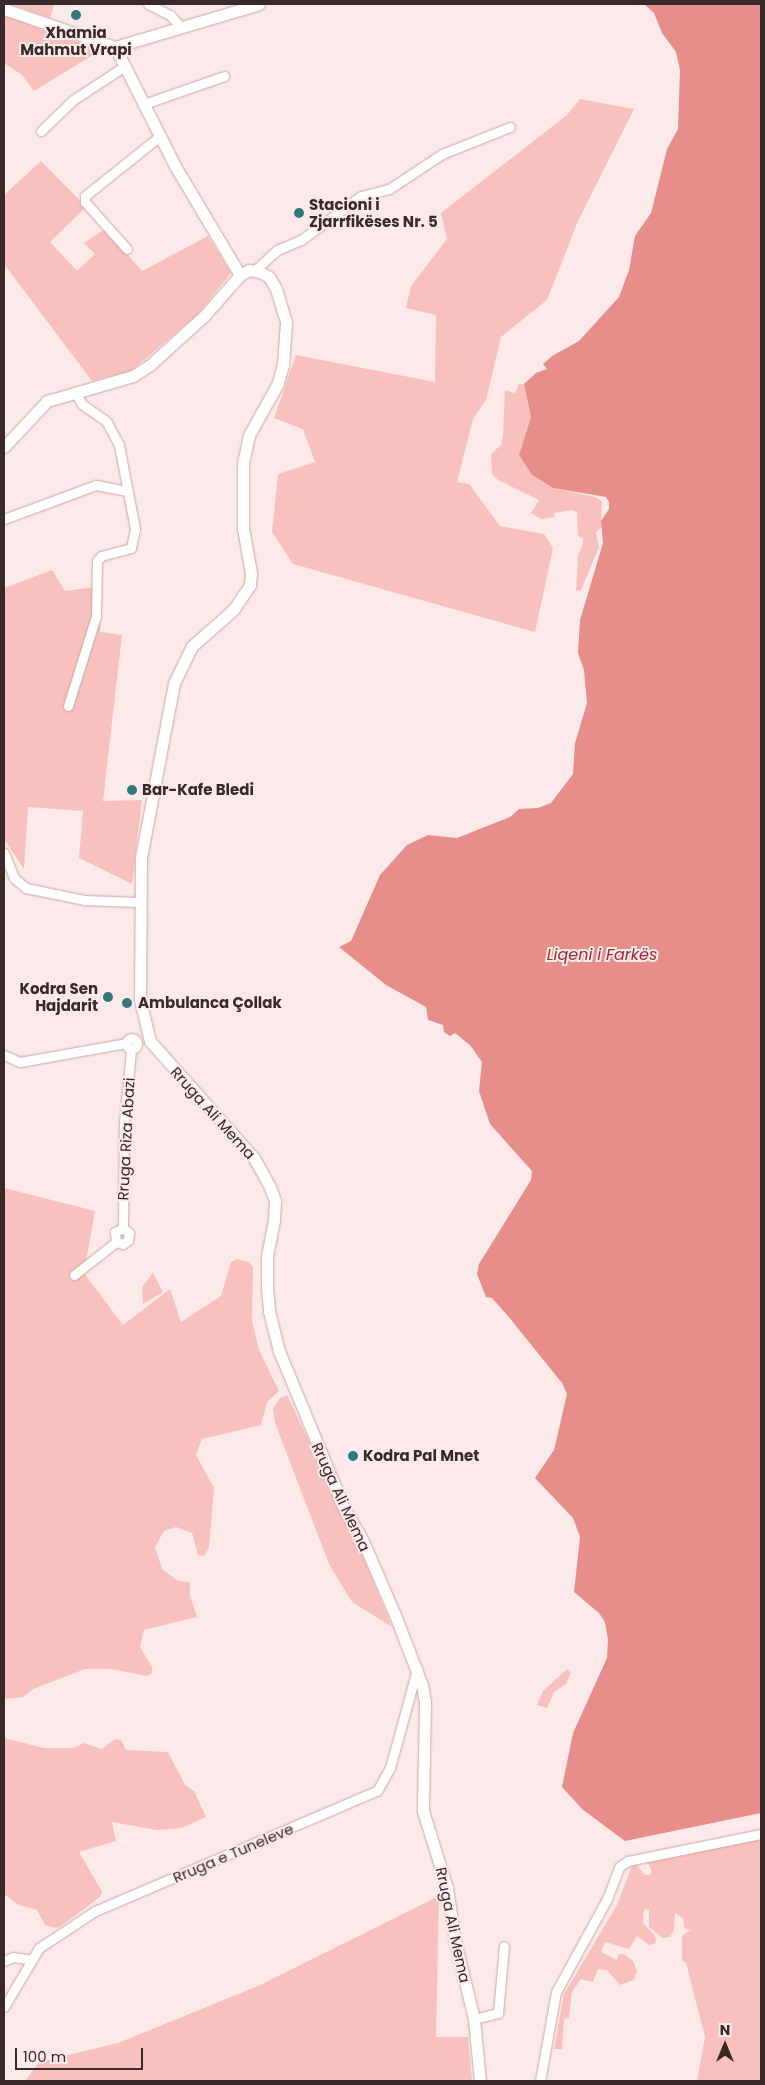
<!DOCTYPE html>
<meta charset="utf-8">
<style>
body{margin:0}
#map{position:relative;width:765px;height:2085px;overflow:hidden;background:#fbeae9;font-family:Poppins,sans-serif}
div>[style]{position:absolute}
.green>*{inset:0;background:#f8c1be}
.water>*{inset:0;background:#e88e8a}
.roads{filter:drop-shadow(0 0 1px #cea7a5) drop-shadow(0 0 1px #cea7a5)}
.street>*{height:9px;margin:-4.5px;padding:0 4.5px;transform-origin:4.5px;border-radius:4.5px;background:#fff}
.street>.ring{margin:-4.5px;padding:0;box-sizing:content-box;background:none;border:9px solid #fff;border-radius:50%}
.secondary>*{height:11px;margin:-5.5px;padding:0 5.5px;transform-origin:5.5px;border-radius:5.5px;background:#fff}
.dots>*{width:14px;height:14px;translate:-50% -50%;box-sizing:border-box;border:2px solid #fbeae9;border-radius:50%}
span{translate:-50% -50%;white-space:nowrap;text-align:center;line-height:1.15;-webkit-text-stroke:4px #fbeae9;paint-order:stroke}
.poi-label{font-size:15px;color:#392a29;font-weight:700}
.left{translate:0 -50%;text-align:left}
.right{translate:-100% -50%;text-align:right}
.street-label{font-size:15px;color:#392a29}
.water-label{font-size:16px;color:#952c31;font-style:italic}
.frame{position:absolute;inset:0;border:5px solid #392a29;pointer-events:none}
.north{position:absolute;left:700px;top:2020px;width:50px;height:50px;-webkit-text-stroke:4px #fbeae9;paint-order:stroke;rotate:0deg;font-size:14px;font-weight:700;line-height:20px;text-align:center;color:#392a29}
.north::after{content:'';display:block;margin:auto;width:18px;height:22px;background:#392a29;clip-path:polygon(50% 0,100% 100%,50% 72%,0 100%)}
.scale{position:absolute;left:15px;top:2048px;width:128px;height:22px;box-sizing:border-box;border:2px solid #392a29;border-top:0;padding-left:6px;font-size:15px;line-height:18px;white-space:nowrap;color:#392a29;-webkit-text-stroke:4px #fbeae9;paint-order:stroke}
</style>
<div id="map">
<div class="green">
<div style="clip-path:polygon(11px 4px,53px 4px,54px 5px,50px 18px)"></div>
<div style="clip-path:polygon(4px 14px,42px 30px,101px 50px,34px 91px,22px 75px,4px 63px)"></div>
<div style="clip-path:polygon(580px 99px,634px 109px,578px 221px,547px 300px,501px 337px,486px 400px,473px 419px,457px 482px,469px 484px,500px 526px,544px 534px,553px 548px,535px 632px,293px 564px,272px 532px,278px 474px,315px 462px,303px 429px,274px 418px,296px 355px,435px 382px,436px 315px,406px 308px,411px 286px,447px 239px,441px 213px,567px 115px)"></div>
<div style="clip-path:polygon(41px 161px,86px 207px,50px 242px,77px 271px,95px 254px,84px 243px,105px 229px,142px 271px,208px 236px,231px 273px,198px 314px,131px 371px,92px 381px,4px 264px,4px 195px)"></div>
<div style="clip-path:polygon(519px 384px,524px 384px,531px 417px,519px 455px,532px 475px,553px 488px,595px 497px,602px 501px,601px 528px,596px 532px,599px 547px,581px 590px,576px 591px,578px 556px,583px 543px,583px 538px,578px 536px,577px 512px,572px 510px,554px 513px,555px 517px,541px 519px,531px 513px,539px 500px,498px 480px,492px 474px,491px 454px,501px 445px,503px 435px,505px 390px,515px 393px)"></div>
<div style="clip-path:polygon(52px 570px,65px 591px,102px 586px,100px 632px,122px 635px,103px 801px,142px 800px,132px 884px,79px 858px,83px 811px,28px 807px,24px 869px,4px 839px,4px 588px)"></div>
<div style="clip-path:polygon(4px 1188px,95px 1211px,84px 1273px,123px 1325px,170px 1289px,181px 1322px,221px 1296px,231px 1262px,237px 1259px,249px 1262px,253px 1267px,252px 1321px,259px 1350px,279px 1391px,267px 1402px,261px 1425px,202px 1439px,196px 1455px,214px 1488px,209px 1548px,204px 1556px,198px 1555px,192px 1533px,176px 1527px,164px 1531px,155px 1547px,162px 1569px,178px 1581px,190px 1582px,190px 1595px,197px 1617px,144px 1630px,140px 1647px,152px 1667px,152px 1673px,147px 1676px,110px 1669px,85px 1669px,33px 1689px,23px 1697px,4px 1699px)"></div>
<div style="clip-path:polygon(153px 1273px,163px 1292px,143px 1304px,142px 1287px)"></div>
<div style="clip-path:polygon(287px 1395px,358px 1544px,392px 1627px,352px 1602px,329px 1564px,275px 1423px,273px 1408px,280px 1398px)"></div>
<div style="clip-path:polygon(567px 1669px,571px 1673px,566px 1684px,554px 1692px,547px 1708px,537px 1705px,543px 1691px)"></div>
<div style="clip-path:polygon(4px 1738px,44px 1748px,74px 1748px,84px 1743px,102px 1749px,115px 1739px,121px 1740px,126px 1750px,168px 1752px,185px 1785px,194px 1791px,206px 1817px,181px 1828px,157px 1830px,112px 1822px,116px 1841px,79px 1852px,102px 1892px,100px 1897px,61px 1926px,56px 1928px,45px 1925px,37px 1910px,19px 1905px,4px 1894px)"></div>
<div style="clip-path:polygon(761px 1837px,761px 2081px,697px 2081px,705px 2037px,686px 1963px,682px 1960px,682px 1936px,690px 1930px,684px 1928px,683px 1918px,675px 1913px,674px 1930px,670px 1937px,663px 1938px,649px 1927px,649px 1910px,644px 1909px,643px 1923px,655px 1936px,656px 1943px,649px 1945px,637px 1936px,629px 1949px,605px 1942px,601px 1952px,617px 1960px,619px 1954px,624px 1954px,633px 1961px,637px 1971px,634px 1980px,620px 1985px,607px 1970px,598px 1969px,593px 1982px,581px 1979px,572px 1992px,569px 2018px,564px 2019px,562px 2049px,554px 2049px,564px 1994px,617px 1905px,632px 1866px,636px 1864px,645px 1875px,649px 1875px,652px 1872px,647px 1861px)"></div>
<div style="clip-path:polygon(439px 1896px,436px 2037px,468px 2037px,472px 2081px,25px 2081px,39px 2062px,118px 2043px,258px 1986px)"></div>
</div>
<div class="water">
<div style="clip-path:polygon(644px 4px,761px 4px,761px 1813px,625px 1841px,582px 1809px,562px 1787px,573px 1733px,607px 1658px,608px 1640px,605px 1622px,599px 1613px,574px 1592px,580px 1537px,573px 1518px,535px 1478px,554px 1450px,567px 1394px,562px 1383px,508px 1316px,492px 1298px,486px 1297px,477px 1274px,479px 1264px,531px 1180px,532px 1171px,490px 1124px,479px 1091px,482px 1062px,470px 1045px,455px 1033px,450px 1036px,444px 1032px,443px 1025px,428px 1020px,426px 1007px,386px 985px,339px 947px,351px 941px,380px 875px,407px 845px,428px 835px,457px 838px,510px 817px,519px 809px,538px 808px,551px 803px,573px 774px,575px 743px,587px 703px,584px 670px,578px 653px,580px 620px,603px 543px,601px 521px,609px 509px,609px 502px,606px 497px,553px 488px,532px 475px,519px 455px,531px 417px,524px 384px,536px 373px,547px 369px,543px 364px,552px 356px,579px 341px,619px 297px,629px 270px,635px 236px,651px 213px,667px 149px,678px 129px,680px 70px,676px 52px,662px 33px,654px 13px)"></div>
</div>
<div class="roads">
<div class="street">
<div style="left:148px;top:4px;width:25px;rotate:27deg"></div>
<div style="left:170px;top:15px;width:15px;rotate:48deg"></div>
<div style="left:144px;top:104px;width:85px;rotate:-19.3deg"></div>
<div style="left:41px;top:131px;width:45px;rotate:-44.1deg"></div>
<div style="left:73px;top:100px;width:62px;rotate:-33.2deg"></div>
<div style="left:127px;top:249px;width:63px;rotate:-131.8deg"></div>
<div style="left:85px;top:202px;width:6px;rotate:-90deg"></div>
<div style="left:85px;top:196px;width:96px;rotate:-38.7deg"></div>
<div style="left:255px;top:270px;width:30px;rotate:-42deg"></div>
<div style="left:277px;top:250px;width:26px;rotate:-23deg"></div>
<div style="left:301px;top:240px;width:74px;rotate:-36.3deg"></div>
<div style="left:361px;top:196px;width:29px;rotate:-14deg"></div>
<div style="left:389px;top:189px;width:64px;rotate:-33.4deg"></div>
<div style="left:442px;top:154px;width:73px;rotate:-21.7deg"></div>
<div style="left:4px;top:519px;width:98px;rotate:-20.3deg"></div>
<div style="left:96px;top:485px;width:32px;rotate:11deg"></div>
<div style="left:68px;top:706px;width:94px;rotate:-72.7deg"></div>
<div style="left:96px;top:616px;width:55px;rotate:-89deg"></div>
<div style="left:97px;top:561px;width:6px;rotate:-51deg"></div>
<div style="left:101px;top:556px;width:31px;rotate:-15deg"></div>
<div style="left:131px;top:548px;width:19px;rotate:-78deg"></div>
<div style="left:135px;top:529px;width:86px;rotate:-100.8deg"></div>
<div style="left:119px;top:445px;width:27px;rotate:-118deg"></div>
<div style="left:106px;top:421px;width:29px;rotate:-145deg"></div>
<div style="left:82px;top:404px;width:14px;rotate:-120deg"></div>
<div style="left:4px;top:853px;width:27px;rotate:68deg"></div>
<div style="left:14px;top:878px;width:16px;rotate:40deg"></div>
<div style="left:26px;top:888px;width:59px;rotate:11.7deg"></div>
<div style="left:84px;top:900px;width:54px;rotate:2.1deg"></div>
<div class="ring" style="left:126.5px;top:1038.5px;width:2px;height:2px"></div>
<div style="left:4px;top:1055px;width:17px;rotate:24deg"></div>
<div style="left:20px;top:1062px;width:109px;rotate:-10.1deg"></div>
<div style="left:123px;top:1228px;width:105px;rotate:-89.5deg"></div>
<div style="left:124px;top:1123px;width:73px;rotate:-84.5deg"></div>
<div style="left:116px;top:1242px;width:7px;rotate:16deg"></div>
<div style="left:123px;top:1244px;width:6px;rotate:-39deg"></div>
<div style="left:128px;top:1240px;width:7px;rotate:-82deg"></div>
<div style="left:129px;top:1233px;width:8px;rotate:-140deg"></div>
<div style="left:116px;top:1242px;width:10px;rotate:-96deg"></div>
<div style="left:115px;top:1232px;width:9px;rotate:-27deg"></div>
<div style="left:74px;top:1275px;width:53px;rotate:-38.2deg"></div>
<div style="left:4px;top:1961px;width:10px;rotate:-24deg"></div>
<div style="left:13px;top:1957px;width:18px;rotate:9deg"></div>
<div style="left:4px;top:2007px;width:69px;rotate:-59.3deg"></div>
<div style="left:39px;top:1948px;width:67px;rotate:-33.5deg"></div>
<div style="left:95px;top:1911px;width:306px;rotate:-23.1deg"></div>
<div style="left:377px;top:1791px;width:26px;rotate:-61deg"></div>
<div style="left:390px;top:1768px;width:103px;rotate:-74.7deg"></div>
<div style="left:474px;top:2019px;width:25px;rotate:-14deg"></div>
<div style="left:498px;top:2013px;width:67px;rotate:-84.9deg"></div>
<div style="left:540px;top:2081px;width:90px;rotate:-79.8deg"></div>
<div style="left:556px;top:1992px;width:106px;rotate:-61.3deg"></div>
<div style="left:607px;top:1899px;width:34px;rotate:-69deg"></div>
<div style="left:619px;top:1867px;width:11px;rotate:-34deg"></div>
<div style="left:628px;top:1861px;width:136px;rotate:-11.5deg"></div>
</div>
<div class="secondary">
<div style="left:4px;top:9px;width:117px;rotate:18.9deg"></div>
<div style="left:115px;top:47px;width:150px;rotate:-16.6deg"></div>
<div style="left:115px;top:47px;width:133px;rotate:63.2deg"></div>
<div style="left:175px;top:166px;width:127px;rotate:59.2deg"></div>
<div style="left:4px;top:447px;width:63px;rotate:-46.9deg"></div>
<div style="left:47px;top:401px;width:90px;rotate:-16.2deg"></div>
<div style="left:133px;top:376px;width:20px;rotate:-33deg"></div>
<div style="left:150px;top:365px;width:74px;rotate:-42.3deg"></div>
<div style="left:205px;top:315px;width:53px;rotate:-48.8deg"></div>
<div style="left:240px;top:275px;width:10px;rotate:-29deg"></div>
<div style="left:249px;top:270px;width:11px;rotate:10deg"></div>
<div style="left:260px;top:272px;width:10px;rotate:29deg"></div>
<div style="left:269px;top:277px;width:14px;rotate:60deg"></div>
<div style="left:276px;top:289px;width:34px;rotate:73deg"></div>
<div style="left:286px;top:322px;width:43px;rotate:94deg"></div>
<div style="left:283px;top:365px;width:19px;rotate:106deg"></div>
<div style="left:278px;top:383px;width:60px;rotate:119.1deg"></div>
<div style="left:249px;top:435px;width:30px;rotate:102deg"></div>
<div style="left:243px;top:464px;width:64px;rotate:90deg"></div>
<div style="left:243px;top:528px;width:46px;rotate:79.9deg"></div>
<div style="left:251px;top:573px;width:12px;rotate:95deg"></div>
<div style="left:250px;top:585px;width:29px;rotate:124deg"></div>
<div style="left:234px;top:609px;width:56px;rotate:138.6deg"></div>
<div style="left:192px;top:646px;width:41px;rotate:115.9deg"></div>
<div style="left:174px;top:683px;width:177px;rotate:100.7deg"></div>
<div style="left:141px;top:857px;width:143px;rotate:90.4deg"></div>
<div style="left:140px;top:1000px;width:42px;rotate:76.3deg"></div>
<div style="left:150px;top:1041px;width:157px;rotate:48.4deg"></div>
<div style="left:254px;top:1158px;width:33px;rotate:61deg"></div>
<div style="left:270px;top:1187px;width:15px;rotate:70deg"></div>
<div style="left:275px;top:1201px;width:19px;rotate:93deg"></div>
<div style="left:274px;top:1220px;width:37px;rotate:101deg"></div>
<div style="left:267px;top:1256px;width:31px;rotate:90deg"></div>
<div style="left:267px;top:1287px;width:24px;rotate:85deg"></div>
<div style="left:269px;top:1311px;width:41px;rotate:76deg"></div>
<div style="left:279px;top:1351px;width:170px;rotate:67.5deg"></div>
<div style="left:344px;top:1508px;width:36px;rotate:60deg"></div>
<div style="left:362px;top:1539px;width:83px;rotate:66.5deg"></div>
<div style="left:395px;top:1615px;width:75px;rotate:68.9deg"></div>
<div style="left:422px;top:1685px;width:17px;rotate:80deg"></div>
<div style="left:425px;top:1702px;width:109px;rotate:91.1deg"></div>
<div style="left:423px;top:1811px;width:81px;rotate:72.7deg"></div>
<div style="left:447px;top:1888px;width:54px;rotate:81.4deg"></div>
<div style="left:455px;top:1941px;width:80px;rotate:76.3deg"></div>
<div style="left:474px;top:2019px;width:62px;rotate:84.5deg"></div>
</div>
</div>
<div class="dots">
<div style="left:76px;top:15px;background:#2f797c"></div>
<div style="left:299px;top:213px;background:#2f797c"></div>
<div style="left:132px;top:790px;background:#2f797c"></div>
<div style="left:108px;top:997px;background:#2f797c"></div>
<div style="left:127px;top:1003px;background:#2f797c"></div>
<div style="left:353px;top:1456px;background:#2f797c"></div>
</div>
<div class="poi-label">
<span style="left:76px;top:41px">Xhamia<br>Mahmut Vrapi</span>
<span class="left" style="left:309px;top:213px">Stacioni i<br>Zjarrfikëses Nr. 5</span>
<span class="left" style="left:142px;top:790px">Bar-Kafe Bledi</span>
<span class="right" style="left:98px;top:997px">Kodra Sen<br>Hajdarit</span>
<span class="left" style="left:138px;top:1003px">Ambulanca Çollak</span>
<span class="left" style="left:363px;top:1456px">Kodra Pal Mnet</span>
</div>
<div class="street-label">
<span style="left:213px;top:1113px;rotate:48deg">Rruga Ali Mema</span>
<span style="left:126px;top:1139px;rotate:-87deg">Rruga Riza Abazi</span>
<span style="left:341px;top:1497px;rotate:65deg">Rruga Ali Mema</span>
<span style="left:233px;top:1853px;rotate:-23deg">Rruga e Tuneleve</span>
<span style="left:453px;top:1925px;rotate:78deg">Rruga Ali Mema</span>
</div>
<div class="water-label">
<span style="left:602px;top:955px">Liqeni i Farkës</span>
</div>
<div class="frame"></div>
<div class="north">N</div>
<div class="scale">100 m</div>
</div>
